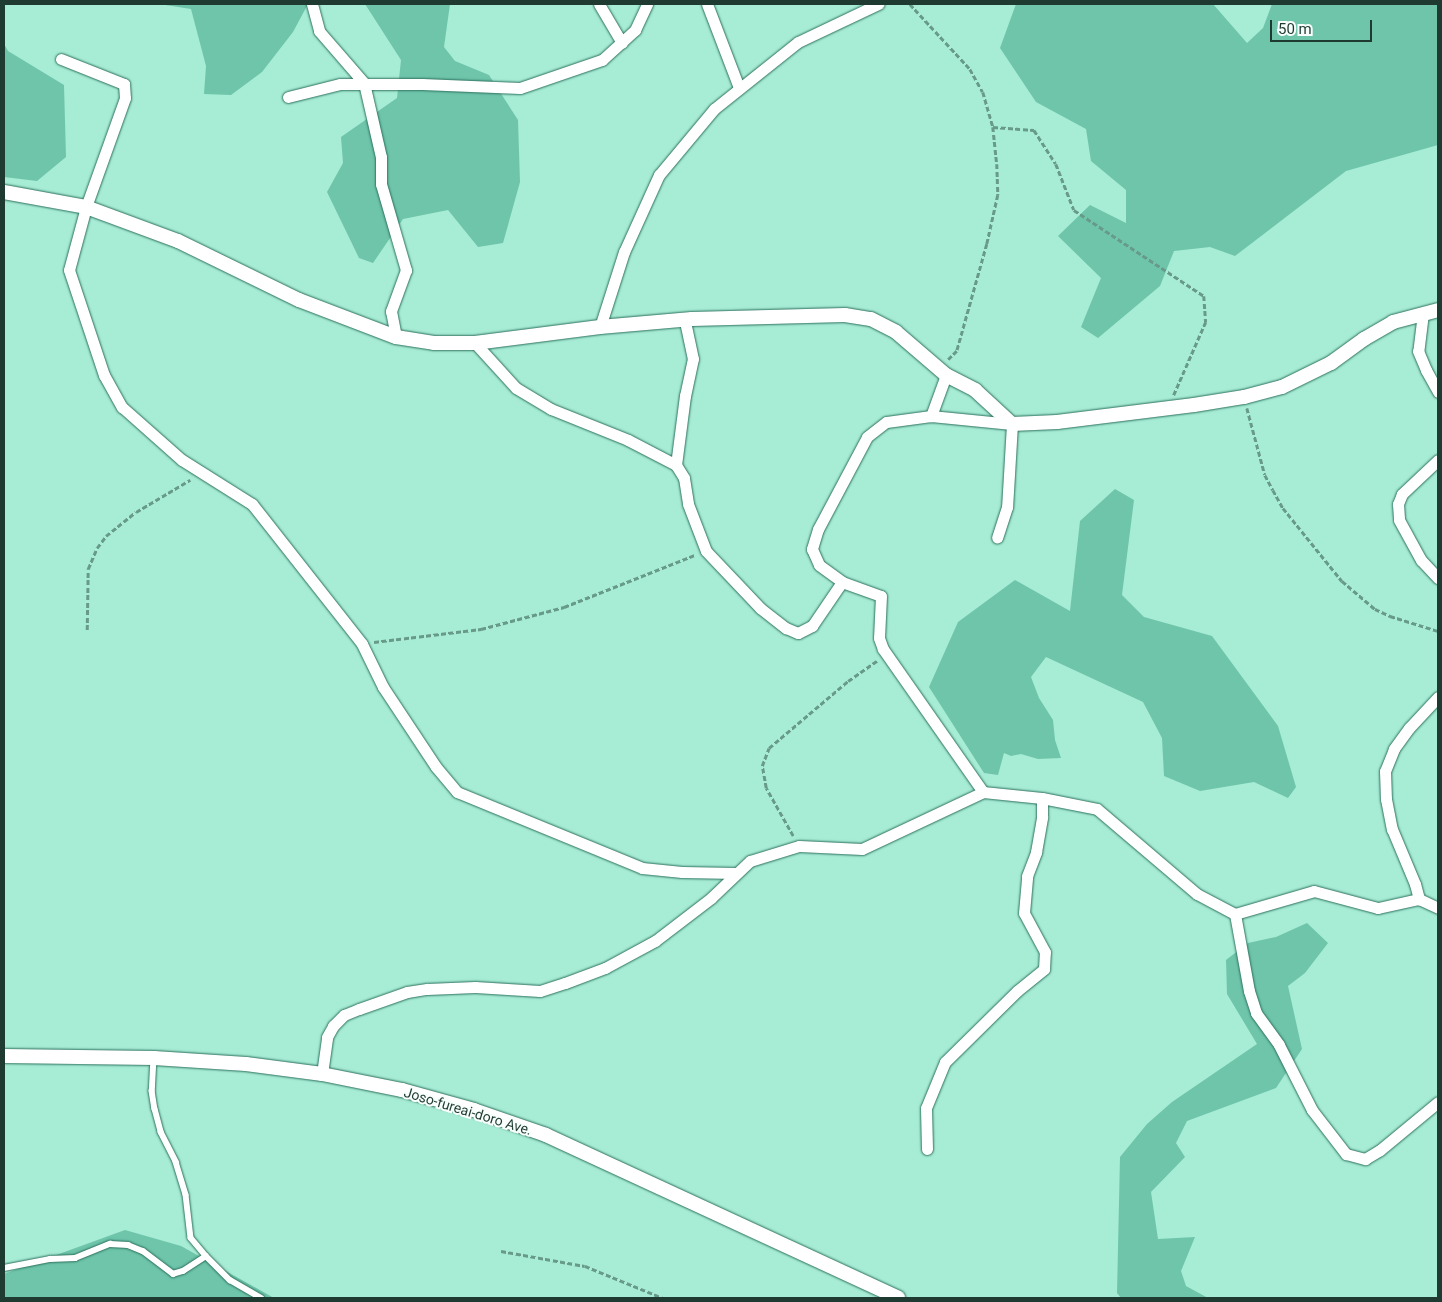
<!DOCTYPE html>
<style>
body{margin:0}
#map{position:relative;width:1442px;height:1302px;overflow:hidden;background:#a7ecd5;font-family:Roboto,sans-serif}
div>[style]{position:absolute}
.green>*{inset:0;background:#6ec5aa}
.path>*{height:2.5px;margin-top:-1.25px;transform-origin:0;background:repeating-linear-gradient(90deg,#689a8a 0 5px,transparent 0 7.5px)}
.roads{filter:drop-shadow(0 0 1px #2c705d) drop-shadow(0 0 1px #2c705d)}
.service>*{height:5.5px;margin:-2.75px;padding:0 2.75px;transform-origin:2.75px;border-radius:2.75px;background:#fff}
.minor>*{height:11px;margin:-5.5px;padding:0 5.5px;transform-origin:5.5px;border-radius:5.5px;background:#fff}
.tertiary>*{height:14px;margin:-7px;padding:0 7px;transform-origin:7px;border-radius:7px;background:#fff}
span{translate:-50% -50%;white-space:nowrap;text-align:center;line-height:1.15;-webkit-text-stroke:4px #f7fefb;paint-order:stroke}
.street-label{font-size:14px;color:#1e3a31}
.frame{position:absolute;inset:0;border:5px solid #1e3a31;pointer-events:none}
.scale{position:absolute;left:1270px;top:20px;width:102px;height:22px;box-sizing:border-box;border:2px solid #1e3a31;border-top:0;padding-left:6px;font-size:15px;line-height:18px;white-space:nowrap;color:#1e3a31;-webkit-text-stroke:4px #f7fefb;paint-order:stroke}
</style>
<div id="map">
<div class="green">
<div style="clip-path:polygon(159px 4px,308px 4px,293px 32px,262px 72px,231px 95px,204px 94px,206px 66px,191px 9px)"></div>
<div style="clip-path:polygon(365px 4px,450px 4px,444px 47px,455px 61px,489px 75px,518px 120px,520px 182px,503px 243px,478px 247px,448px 210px,403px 219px,373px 263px,359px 258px,327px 192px,343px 163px,341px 137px,397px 98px,401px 60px)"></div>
<div style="clip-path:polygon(1016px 4px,1213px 4px,1247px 43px,1263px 28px,1272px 4px,1438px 4px,1438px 145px,1346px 171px,1235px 256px,1210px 247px,1174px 251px,1160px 286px,1098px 338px,1081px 327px,1101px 278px,1058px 236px,1090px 205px,1126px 223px,1126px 190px,1091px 161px,1086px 129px,1036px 102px,1000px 48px)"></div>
<div style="clip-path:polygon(4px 44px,8px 51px,64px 85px,66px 157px,37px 181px,4px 177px)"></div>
<div style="clip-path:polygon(1115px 489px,1134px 500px,1122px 595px,1144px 617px,1212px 636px,1278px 726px,1296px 787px,1288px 798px,1254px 782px,1200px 791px,1164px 776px,1162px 738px,1143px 702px,1046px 657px,1031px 677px,1039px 698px,1053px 720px,1055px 740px,1061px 758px,1038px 759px,1021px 754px,1011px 756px,1004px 753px,998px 775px,984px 773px,929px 687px,958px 622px,1015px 580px,1070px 611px,1080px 521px)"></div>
<div style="clip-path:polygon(1307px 923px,1328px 943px,1305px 973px,1288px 986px,1302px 1049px,1276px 1088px,1187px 1121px,1176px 1143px,1185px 1157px,1151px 1192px,1158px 1239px,1195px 1237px,1181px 1271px,1186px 1286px,1208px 1298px,1121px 1298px,1117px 1293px,1120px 1157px,1147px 1124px,1172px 1102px,1257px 1044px,1227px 994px,1226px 960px,1248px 943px,1276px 937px)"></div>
<div style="clip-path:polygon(125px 1230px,181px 1246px,274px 1298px,4px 1298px,4px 1274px)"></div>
</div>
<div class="path">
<div style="left:910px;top:4px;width:88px;rotate:47.3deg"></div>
<div style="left:970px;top:69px;width:26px;rotate:61deg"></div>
<div style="left:983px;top:92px;width:36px;rotate:74deg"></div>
<div style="left:993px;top:127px;width:37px;rotate:84deg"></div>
<div style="left:997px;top:164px;width:31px;rotate:88deg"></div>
<div style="left:998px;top:195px;width:50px;rotate:102.7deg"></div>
<div style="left:987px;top:244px;width:111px;rotate:105.7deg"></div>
<div style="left:957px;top:351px;width:13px;rotate:135deg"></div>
<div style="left:993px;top:127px;width:41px;rotate:4.2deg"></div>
<div style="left:1034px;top:130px;width:40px;rotate:57.1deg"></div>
<div style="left:1056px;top:164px;width:49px;rotate:68.6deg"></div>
<div style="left:1074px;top:210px;width:156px;rotate:33.5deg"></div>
<div style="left:1204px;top:296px;width:26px;rotate:86deg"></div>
<div style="left:1206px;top:322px;width:80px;rotate:113.7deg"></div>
<div style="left:1247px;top:408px;width:69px;rotate:75deg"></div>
<div style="left:1265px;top:475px;width:17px;rotate:62deg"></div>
<div style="left:1273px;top:490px;width:21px;rotate:61deg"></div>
<div style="left:1283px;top:508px;width:94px;rotate:51.1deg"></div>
<div style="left:1342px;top:581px;width:43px;rotate:40.3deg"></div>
<div style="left:1375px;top:609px;width:17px;rotate:25deg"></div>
<div style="left:1390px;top:616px;width:50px;rotate:17.4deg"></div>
<div style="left:87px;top:630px;width:61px;rotate:-89.1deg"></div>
<div style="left:88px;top:569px;width:23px;rotate:-67deg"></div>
<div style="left:97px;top:548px;width:15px;rotate:-53deg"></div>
<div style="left:106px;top:536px;width:38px;rotate:-39deg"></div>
<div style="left:136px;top:512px;width:63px;rotate:-30.7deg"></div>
<div style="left:374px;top:642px;width:108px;rotate:-6.9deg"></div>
<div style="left:481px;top:629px;width:86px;rotate:-14.8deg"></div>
<div style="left:564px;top:607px;width:141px;rotate:-21.7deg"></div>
<div style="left:793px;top:836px;width:55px;rotate:-119.4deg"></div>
<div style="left:766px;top:788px;width:22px;rotate:-100deg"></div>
<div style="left:762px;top:766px;width:19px;rotate:-69deg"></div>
<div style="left:769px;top:748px;width:104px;rotate:-40.3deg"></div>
<div style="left:848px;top:681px;width:37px;rotate:-35deg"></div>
<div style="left:501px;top:1251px;width:85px;rotate:10.1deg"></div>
<div style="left:585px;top:1266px;width:84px;rotate:22.3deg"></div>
</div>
<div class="roads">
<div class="service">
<div style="left:154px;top:1058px;width:33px;rotate:93deg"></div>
<div style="left:152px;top:1091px;width:18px;rotate:81deg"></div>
<div style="left:155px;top:1109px;width:24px;rotate:75deg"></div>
<div style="left:161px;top:1132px;width:34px;rotate:63deg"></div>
<div style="left:176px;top:1162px;width:34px;rotate:73deg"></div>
<div style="left:186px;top:1195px;width:43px;rotate:83.4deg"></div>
<div style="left:191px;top:1238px;width:23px;rotate:50deg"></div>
<div style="left:4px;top:1268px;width:47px;rotate:-11.1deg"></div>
<div style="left:50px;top:1259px;width:25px;rotate:-2deg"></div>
<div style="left:75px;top:1258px;width:38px;rotate:-22deg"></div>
<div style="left:110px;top:1244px;width:18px;rotate:3deg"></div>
<div style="left:128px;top:1245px;width:16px;rotate:22deg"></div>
<div style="left:143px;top:1251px;width:38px;rotate:37deg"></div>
<div style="left:173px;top:1274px;width:10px;rotate:-17deg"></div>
<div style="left:183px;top:1271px;width:27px;rotate:-33deg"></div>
<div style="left:206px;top:1256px;width:34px;rotate:45deg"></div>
<div style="left:230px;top:1280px;width:36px;rotate:30deg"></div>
</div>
<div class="minor">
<div style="left:312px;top:4px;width:28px;rotate:75deg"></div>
<div style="left:319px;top:31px;width:69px;rotate:49.1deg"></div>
<div style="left:364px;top:83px;width:76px;rotate:77.1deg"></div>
<div style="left:381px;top:157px;width:27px;rotate:90deg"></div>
<div style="left:381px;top:184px;width:90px;rotate:73.8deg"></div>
<div style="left:406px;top:270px;width:44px;rotate:110.1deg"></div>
<div style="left:391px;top:311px;width:26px;rotate:79deg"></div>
<div style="left:599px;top:4px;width:45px;rotate:59.5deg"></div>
<div style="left:707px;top:4px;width:90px;rotate:69.1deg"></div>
<div style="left:61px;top:59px;width:68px;rotate:21.6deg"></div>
<div style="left:124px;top:84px;width:14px;rotate:86deg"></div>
<div style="left:125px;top:98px;width:116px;rotate:109.7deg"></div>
<div style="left:86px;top:207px;width:65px;rotate:105.1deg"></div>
<div style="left:69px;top:270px;width:111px;rotate:71.6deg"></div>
<div style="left:104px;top:375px;width:37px;rotate:61deg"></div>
<div style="left:122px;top:407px;width:80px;rotate:41.5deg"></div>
<div style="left:182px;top:460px;width:83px;rotate:32.2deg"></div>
<div style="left:252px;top:504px;width:178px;rotate:51.8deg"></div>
<div style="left:362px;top:644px;width:48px;rotate:64deg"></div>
<div style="left:383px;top:687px;width:96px;rotate:56.5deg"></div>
<div style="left:436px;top:767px;width:33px;rotate:50deg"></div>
<div style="left:457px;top:792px;width:200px;rotate:22.3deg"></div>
<div style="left:642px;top:868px;width:40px;rotate:5.7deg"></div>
<div style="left:682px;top:872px;width:54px;rotate:1.1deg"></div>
<div style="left:288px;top:97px;width:54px;rotate:-14deg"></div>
<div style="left:340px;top:84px;width:82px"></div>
<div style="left:422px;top:84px;width:98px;rotate:2.3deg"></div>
<div style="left:520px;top:88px;width:87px;rotate:-18.9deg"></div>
<div style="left:602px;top:60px;width:45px;rotate:-42.3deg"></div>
<div style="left:635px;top:30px;width:29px;rotate:-65deg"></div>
<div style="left:1423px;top:313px;width:38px;rotate:97deg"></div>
<div style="left:1418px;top:351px;width:21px;rotate:67deg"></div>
<div style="left:1426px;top:370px;width:25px;rotate:61deg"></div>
<div style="left:600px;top:327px;width:79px;rotate:-72.3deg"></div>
<div style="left:624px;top:252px;width:85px;rotate:-65.6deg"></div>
<div style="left:659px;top:175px;width:86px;rotate:-50.2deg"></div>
<div style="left:714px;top:109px;width:107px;rotate:-38.6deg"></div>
<div style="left:798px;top:42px;width:89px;rotate:-25.4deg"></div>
<div style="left:475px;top:343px;width:61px;rotate:47.7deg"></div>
<div style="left:516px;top:388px;width:41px;rotate:31deg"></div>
<div style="left:551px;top:409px;width:83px;rotate:21.9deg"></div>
<div style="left:628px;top:440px;width:54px;rotate:27.5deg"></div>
<div style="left:676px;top:465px;width:15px;rotate:58deg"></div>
<div style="left:684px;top:478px;width:26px;rotate:81deg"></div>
<div style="left:688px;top:504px;width:50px;rotate:69deg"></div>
<div style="left:706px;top:551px;width:79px;rotate:46.5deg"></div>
<div style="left:760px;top:608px;width:33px;rotate:38deg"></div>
<div style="left:786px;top:628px;width:13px;rotate:23deg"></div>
<div style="left:798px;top:633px;width:16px;rotate:-27deg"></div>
<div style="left:812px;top:626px;width:53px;rotate:-55.7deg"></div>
<div style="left:946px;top:375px;width:44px;rotate:110.1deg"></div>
<div style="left:931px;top:416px;width:45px;rotate:172.4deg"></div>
<div style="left:886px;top:422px;width:24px;rotate:142deg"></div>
<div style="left:867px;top:437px;width:104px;rotate:118deg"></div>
<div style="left:818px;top:529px;width:21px;rotate:107deg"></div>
<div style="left:812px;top:549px;width:17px;rotate:66deg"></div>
<div style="left:819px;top:565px;width:29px;rotate:36deg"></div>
<div style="left:842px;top:582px;width:41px;rotate:19.7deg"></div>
<div style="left:881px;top:596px;width:42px;rotate:92.7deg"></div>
<div style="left:879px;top:638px;width:12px;rotate:70deg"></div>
<div style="left:883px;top:649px;width:174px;rotate:55deg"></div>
<div style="left:931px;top:416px;width:81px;rotate:5.6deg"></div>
<div style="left:1012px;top:424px;width:83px;rotate:93.4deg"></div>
<div style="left:1007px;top:507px;width:32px;rotate:108deg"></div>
<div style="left:1438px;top:460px;width:50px;rotate:136.6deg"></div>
<div style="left:1402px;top:494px;width:11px;rotate:112deg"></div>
<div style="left:1398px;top:504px;width:16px;rotate:86deg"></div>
<div style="left:1399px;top:520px;width:46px;rotate:61.2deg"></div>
<div style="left:1421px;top:560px;width:25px;rotate:47deg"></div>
<div style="left:676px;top:465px;width:70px;rotate:-82.6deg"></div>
<div style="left:685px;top:396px;width:38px;rotate:-78deg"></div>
<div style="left:693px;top:359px;width:40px;rotate:-102deg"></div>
<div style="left:1438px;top:697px;width:42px;rotate:133.1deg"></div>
<div style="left:1409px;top:728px;width:26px;rotate:126deg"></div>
<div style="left:1394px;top:749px;width:24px;rotate:112deg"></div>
<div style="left:1385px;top:771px;width:28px;rotate:88deg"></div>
<div style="left:1386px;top:799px;width:31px;rotate:79deg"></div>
<div style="left:1392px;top:829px;width:60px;rotate:67.3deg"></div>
<div style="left:1415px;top:884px;width:16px;rotate:75deg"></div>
<div style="left:1419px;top:899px;width:21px;rotate:25deg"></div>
<div style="left:1235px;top:914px;width:78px;rotate:79.7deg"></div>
<div style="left:1249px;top:991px;width:23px;rotate:72deg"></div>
<div style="left:1256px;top:1013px;width:39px;rotate:54deg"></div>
<div style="left:1279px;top:1045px;width:73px;rotate:63.1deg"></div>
<div style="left:1312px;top:1110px;width:56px;rotate:52.3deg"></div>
<div style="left:1346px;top:1154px;width:20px;rotate:15deg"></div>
<div style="left:1365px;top:1159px;width:17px;rotate:-31deg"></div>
<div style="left:1380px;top:1150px;width:75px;rotate:-39.6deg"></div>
<div style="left:322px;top:1074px;width:37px;rotate:-82deg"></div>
<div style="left:327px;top:1037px;width:13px;rotate:-61deg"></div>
<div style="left:333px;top:1026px;width:16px;rotate:-45deg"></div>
<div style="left:344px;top:1015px;width:16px;rotate:-22deg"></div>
<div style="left:359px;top:1009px;width:51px;rotate:-19.5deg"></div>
<div style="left:407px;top:992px;width:20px;rotate:-9deg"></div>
<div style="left:427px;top:989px;width:48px;rotate:-2.4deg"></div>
<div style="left:475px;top:987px;width:65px;rotate:3.5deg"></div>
<div style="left:540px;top:991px;width:26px;rotate:-18deg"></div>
<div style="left:565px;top:983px;width:43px;rotate:-20.6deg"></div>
<div style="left:605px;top:968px;width:57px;rotate:-28.4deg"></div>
<div style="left:655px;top:941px;width:71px;rotate:-37.5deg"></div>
<div style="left:711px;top:898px;width:54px;rotate:-43.5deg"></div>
<div style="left:750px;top:861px;width:51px;rotate:-17deg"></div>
<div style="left:799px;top:846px;width:63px;rotate:2.7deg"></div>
<div style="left:862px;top:849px;width:134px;rotate:-25.2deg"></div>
<div style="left:983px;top:792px;width:59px;rotate:5.8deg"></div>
<div style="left:1042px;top:798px;width:56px;rotate:11.3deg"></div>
<div style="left:1097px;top:809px;width:131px;rotate:40.4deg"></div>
<div style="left:1197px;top:894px;width:43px;rotate:27.8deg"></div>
<div style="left:1235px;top:914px;width:82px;rotate:-16.2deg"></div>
<div style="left:1314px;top:891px;width:66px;rotate:14.9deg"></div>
<div style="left:1378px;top:908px;width:42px;rotate:-12.4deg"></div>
<div style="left:927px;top:1149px;width:41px;rotate:-91.4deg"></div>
<div style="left:926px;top:1108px;width:50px;rotate:-67.6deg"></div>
<div style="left:945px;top:1062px;width:101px;rotate:-44.6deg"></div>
<div style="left:1017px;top:991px;width:35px;rotate:-39deg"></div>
<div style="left:1044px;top:969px;width:17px;rotate:-87deg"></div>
<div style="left:1045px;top:952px;width:44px;rotate:-118.3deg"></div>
<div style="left:1024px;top:913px;width:37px;rotate:-85deg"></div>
<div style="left:1027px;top:876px;width:26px;rotate:-69deg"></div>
<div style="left:1036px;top:852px;width:36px;rotate:-80deg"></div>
<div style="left:1042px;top:817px;width:19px;rotate:-90deg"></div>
</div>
<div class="tertiary">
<div style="left:4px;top:192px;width:83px;rotate:10.4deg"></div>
<div style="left:86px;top:207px;width:98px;rotate:20.3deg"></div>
<div style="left:178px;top:241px;width:135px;rotate:26deg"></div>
<div style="left:299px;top:300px;width:104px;rotate:20.9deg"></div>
<div style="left:396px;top:337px;width:38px;rotate:9deg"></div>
<div style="left:434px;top:343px;width:41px"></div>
<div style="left:475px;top:343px;width:126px;rotate:-7.3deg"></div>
<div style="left:600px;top:327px;width:92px;rotate:-5deg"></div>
<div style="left:692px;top:319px;width:153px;rotate:-1.5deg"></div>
<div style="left:845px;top:315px;width:26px;rotate:9deg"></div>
<div style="left:871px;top:319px;width:28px;rotate:27deg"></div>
<div style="left:896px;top:332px;width:66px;rotate:40.7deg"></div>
<div style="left:946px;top:375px;width:33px;rotate:27deg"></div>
<div style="left:975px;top:390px;width:50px;rotate:42.6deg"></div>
<div style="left:1012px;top:424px;width:45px;rotate:-2.5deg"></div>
<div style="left:1057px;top:422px;width:138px;rotate:-7.1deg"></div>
<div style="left:1194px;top:405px;width:51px;rotate:-9.1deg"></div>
<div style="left:1244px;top:397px;width:39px;rotate:-15deg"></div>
<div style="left:1282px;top:387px;width:55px;rotate:-26.1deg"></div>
<div style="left:1331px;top:363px;width:41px;rotate:-36deg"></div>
<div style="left:1364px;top:339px;width:34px;rotate:-30deg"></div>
<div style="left:1393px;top:322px;width:47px;rotate:-14.9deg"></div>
<div style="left:4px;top:1056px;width:150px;rotate:0.8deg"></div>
<div style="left:154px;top:1058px;width:92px;rotate:3.7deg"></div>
<div style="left:246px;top:1064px;width:77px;rotate:7.5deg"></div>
<div style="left:322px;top:1074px;width:82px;rotate:11.3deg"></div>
<div style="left:402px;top:1090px;width:75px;rotate:15.5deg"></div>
<div style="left:474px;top:1110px;width:76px;rotate:19.1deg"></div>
<div style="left:546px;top:1135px;width:388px;rotate:24.8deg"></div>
</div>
</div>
<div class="street-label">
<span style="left:468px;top:1111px;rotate:17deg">Joso-fureai-doro Ave.</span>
</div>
<div class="frame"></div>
<div class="scale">50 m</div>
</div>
